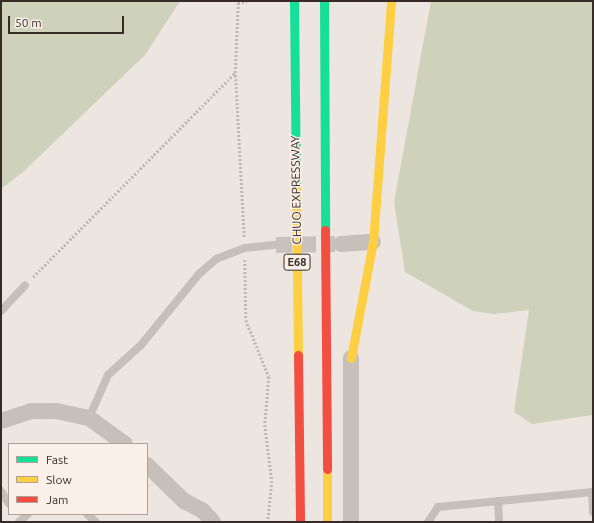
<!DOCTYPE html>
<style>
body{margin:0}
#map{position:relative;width:594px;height:523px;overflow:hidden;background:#ede6e0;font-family:Ubuntu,sans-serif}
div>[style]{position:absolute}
.green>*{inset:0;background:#cfd2ba}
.street-tunnel>*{height:16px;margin-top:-8px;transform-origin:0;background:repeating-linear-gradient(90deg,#c9c1bb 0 16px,transparent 0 24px)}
.path>*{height:2.5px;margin-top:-1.25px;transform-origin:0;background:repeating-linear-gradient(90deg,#bfb7b2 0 2px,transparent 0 4px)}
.lane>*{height:8px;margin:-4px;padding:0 4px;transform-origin:4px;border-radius:4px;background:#c6bfba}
.street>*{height:16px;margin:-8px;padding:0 8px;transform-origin:8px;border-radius:8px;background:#c6bfba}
.fast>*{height:9px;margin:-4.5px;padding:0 4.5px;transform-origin:4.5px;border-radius:4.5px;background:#16e098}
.slow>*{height:9px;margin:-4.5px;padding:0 4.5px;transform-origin:4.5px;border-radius:4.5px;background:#ffcf43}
.jam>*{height:9px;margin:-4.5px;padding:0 4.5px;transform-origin:4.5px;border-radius:4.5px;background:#f24e42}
span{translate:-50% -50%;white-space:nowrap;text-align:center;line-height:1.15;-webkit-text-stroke:3px #faf0e8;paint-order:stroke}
.shield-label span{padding:1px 3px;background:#faf0e8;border:1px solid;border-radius:3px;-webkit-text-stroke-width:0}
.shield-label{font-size:11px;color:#372b28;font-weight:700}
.street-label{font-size:12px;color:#372b28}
.frame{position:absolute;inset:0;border:2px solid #372b28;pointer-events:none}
.legend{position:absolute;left:8px;top:443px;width:140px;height:72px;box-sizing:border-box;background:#faf0e8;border:1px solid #aca19b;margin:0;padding:5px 7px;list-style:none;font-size:12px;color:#372b28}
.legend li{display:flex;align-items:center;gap:8px;height:20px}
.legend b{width:20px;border:1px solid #aca19b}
.scale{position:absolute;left:8px;top:16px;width:116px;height:18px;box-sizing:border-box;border:2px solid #372b28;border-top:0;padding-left:5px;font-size:12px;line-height:14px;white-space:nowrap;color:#372b28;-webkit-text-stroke:3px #faf0e8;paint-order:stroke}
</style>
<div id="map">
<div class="green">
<div style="clip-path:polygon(1px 1px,180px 1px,145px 55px,23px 172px,1px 189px)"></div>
<div style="clip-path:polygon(431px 1px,593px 1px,593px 415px,532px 424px,514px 412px,529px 310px,494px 314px,473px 311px,405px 272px,394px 202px)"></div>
</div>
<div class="street-tunnel">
<div style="left:276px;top:245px;width:59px;rotate:-1deg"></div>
</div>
<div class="path">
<div style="left:244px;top:237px;width:164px;rotate:-93.1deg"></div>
<div style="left:235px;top:73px;width:70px;rotate:-87.5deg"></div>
<div style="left:238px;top:3px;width:9px;rotate:-13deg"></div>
<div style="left:245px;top:260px;width:60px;rotate:89deg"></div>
<div style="left:246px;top:320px;width:61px;rotate:68deg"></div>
<div style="left:269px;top:377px;width:48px;rotate:94.8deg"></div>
<div style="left:265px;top:425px;width:56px;rotate:82.9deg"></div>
<div style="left:272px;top:481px;width:41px;rotate:95.6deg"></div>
<div style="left:33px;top:277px;width:287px;rotate:-45.3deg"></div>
</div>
<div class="lane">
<div style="left:1px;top:311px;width:35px;rotate:-47deg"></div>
<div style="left:89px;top:418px;width:47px;rotate:-66.2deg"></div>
<div style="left:108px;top:375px;width:45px;rotate:-42.3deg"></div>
<div style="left:141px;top:345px;width:92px;rotate:-50.8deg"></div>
<div style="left:199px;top:274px;width:23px;rotate:-41deg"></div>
<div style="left:216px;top:259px;width:31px;rotate:-21deg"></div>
<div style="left:245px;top:248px;width:31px;rotate:-6deg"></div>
<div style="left:1px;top:491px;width:15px;rotate:58deg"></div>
<div style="left:592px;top:492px;width:20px;rotate:87deg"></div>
<div style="left:498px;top:501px;width:21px;rotate:87deg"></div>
<div style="left:87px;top:514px;width:12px;rotate:42deg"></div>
<div style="left:19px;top:522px;width:12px;rotate:-42deg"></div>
<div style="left:428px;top:522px;width:18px;rotate:-56deg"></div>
<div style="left:438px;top:507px;width:156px;rotate:-5.5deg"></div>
</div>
<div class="street">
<div style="left:341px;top:244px;width:32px;rotate:-4deg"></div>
<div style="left:351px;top:358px;width:164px;rotate:90deg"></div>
<div style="left:1px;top:421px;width:32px;rotate:-18deg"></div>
<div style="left:31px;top:411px;width:25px"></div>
<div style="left:56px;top:411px;width:34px;rotate:12deg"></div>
<div style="left:89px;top:418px;width:44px;rotate:35.8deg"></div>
<div style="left:147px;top:465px;width:52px;rotate:44.2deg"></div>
<div style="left:184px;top:501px;width:20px;rotate:27deg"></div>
<div style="left:202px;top:510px;width:16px;rotate:47deg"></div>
</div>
<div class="fast">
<div style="left:294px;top:1px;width:187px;rotate:89.4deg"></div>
<div style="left:324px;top:1px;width:229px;rotate:89.7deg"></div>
</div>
<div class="slow">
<div style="left:296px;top:188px;width:167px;rotate:89.3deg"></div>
<div style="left:351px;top:358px;width:118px;rotate:-79.3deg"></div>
<div style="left:373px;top:242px;width:242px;rotate:-85.7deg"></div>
<div style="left:327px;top:469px;width:53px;rotate:90deg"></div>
</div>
<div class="jam">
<div style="left:325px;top:230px;width:239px;rotate:89.5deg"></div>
<div style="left:298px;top:355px;width:167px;rotate:89.3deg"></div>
</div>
<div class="shield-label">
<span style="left:297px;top:262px">E68</span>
</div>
<div class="street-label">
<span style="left:296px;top:190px;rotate:-91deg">CHUO EXPRESSWAY</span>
</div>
<div class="frame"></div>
<ul class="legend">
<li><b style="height:5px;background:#16e098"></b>Fast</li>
<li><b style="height:5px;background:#ffcf43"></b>Slow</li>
<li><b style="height:5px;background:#f24e42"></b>Jam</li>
</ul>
<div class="scale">50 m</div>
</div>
